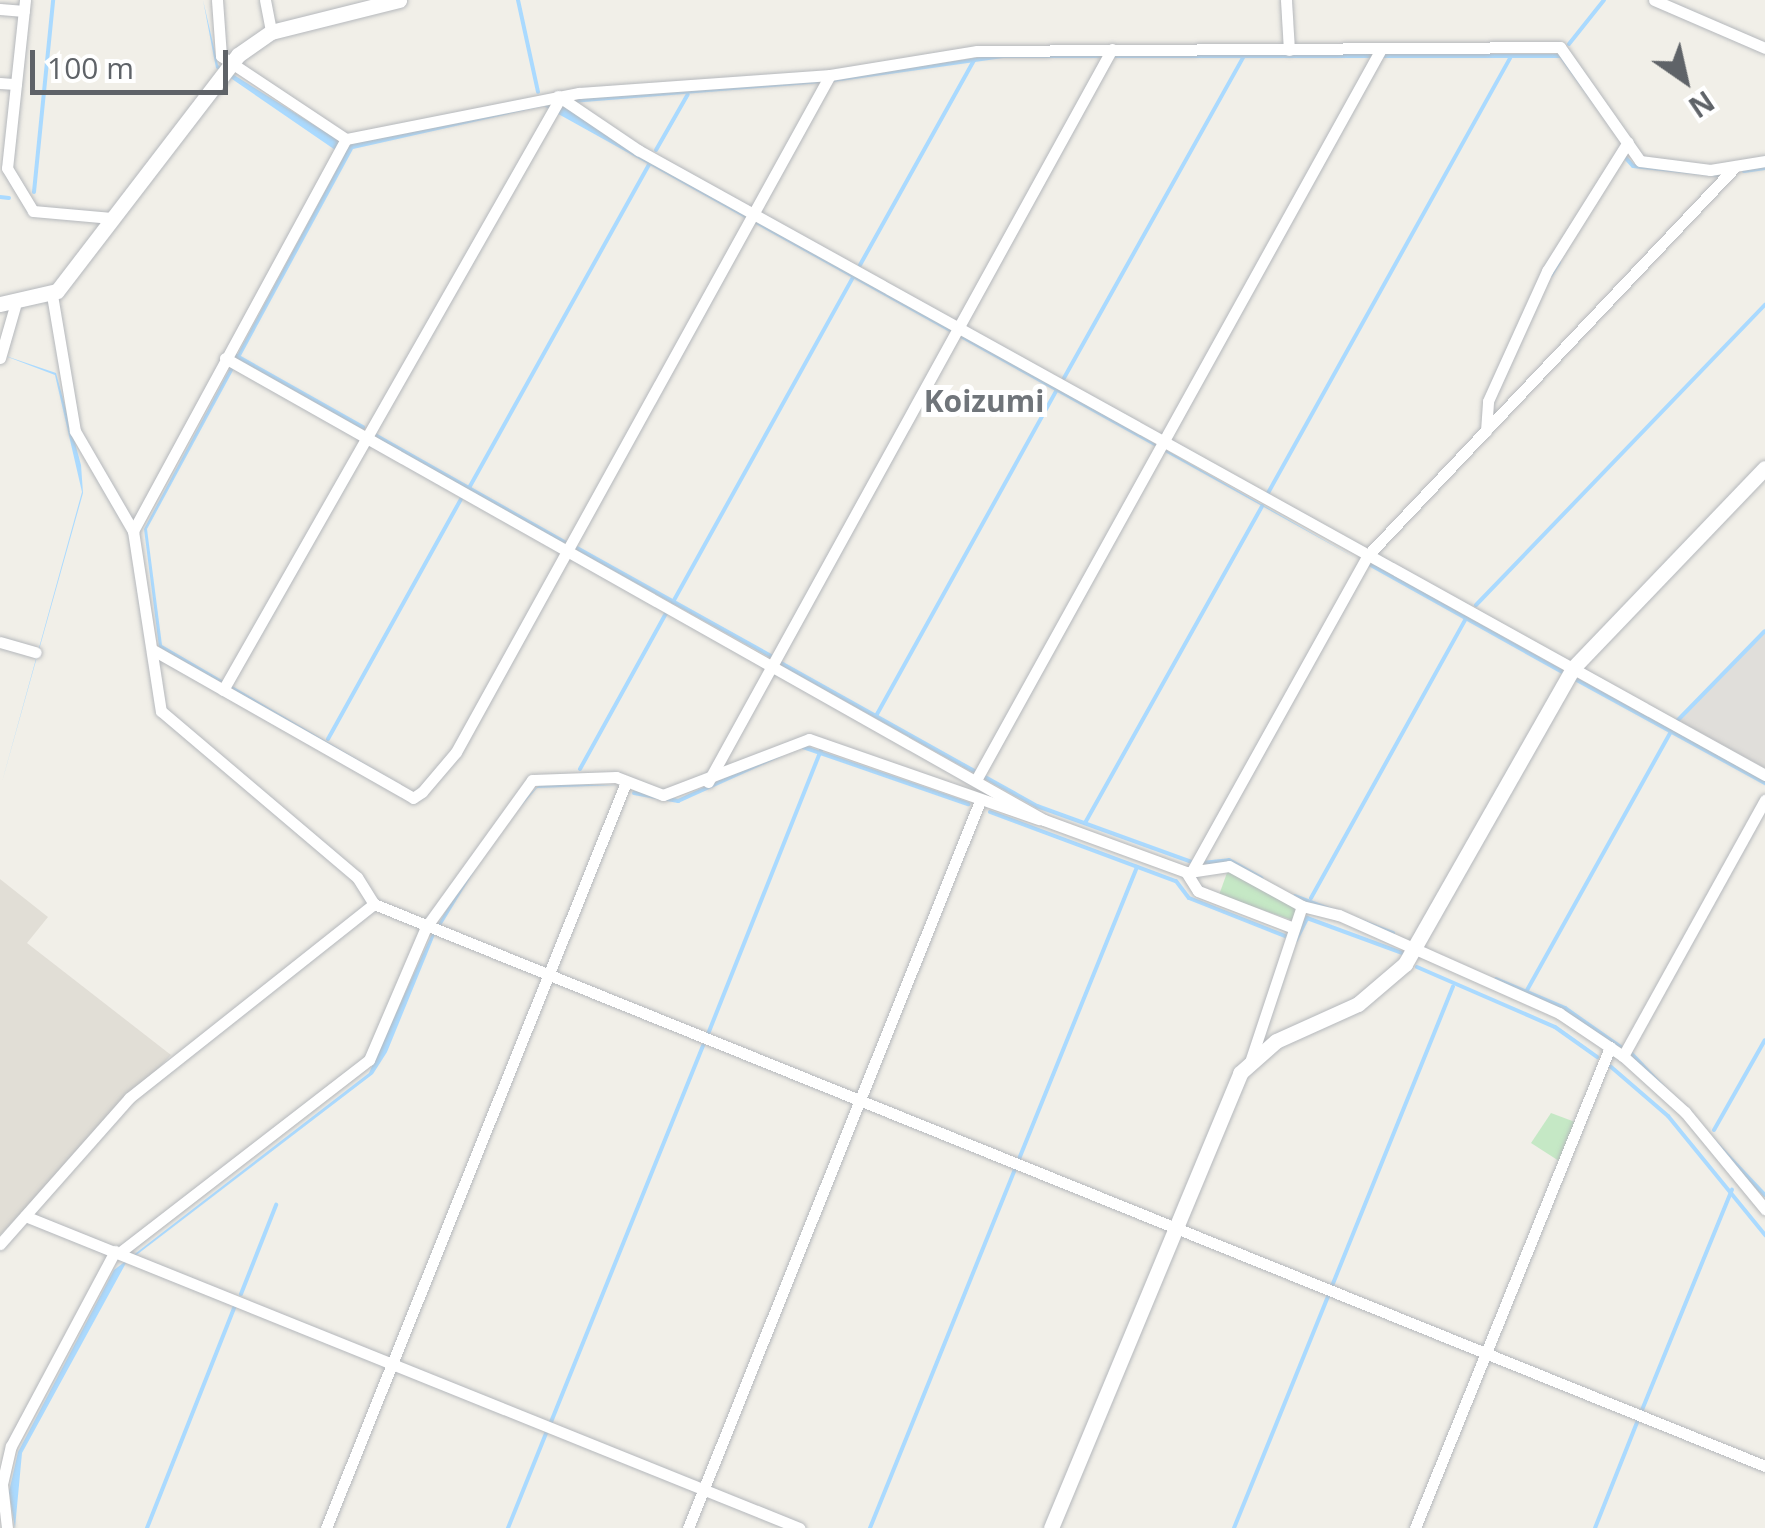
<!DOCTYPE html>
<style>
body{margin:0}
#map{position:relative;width:1765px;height:1528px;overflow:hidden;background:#f1efe8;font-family:"Open Sans",sans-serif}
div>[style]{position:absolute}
.industrial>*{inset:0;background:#e0deda}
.education>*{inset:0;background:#e1ded6}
.green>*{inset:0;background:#c5e8c5}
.water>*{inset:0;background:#aadaff}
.stream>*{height:4px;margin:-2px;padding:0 2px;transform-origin:2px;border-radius:2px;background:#aadaff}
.roads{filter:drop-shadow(0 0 2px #b5b8bc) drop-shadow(0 0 2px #b5b8bc)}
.street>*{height:11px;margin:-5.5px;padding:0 5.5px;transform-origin:5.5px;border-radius:5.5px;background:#fff}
.secondary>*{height:15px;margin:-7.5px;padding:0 7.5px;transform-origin:7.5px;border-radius:7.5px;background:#fff}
span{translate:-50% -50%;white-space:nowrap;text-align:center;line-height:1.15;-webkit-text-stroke:10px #fff;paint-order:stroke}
.neighbourhood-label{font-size:30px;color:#70757a;font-weight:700}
.north{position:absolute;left:1635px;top:30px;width:100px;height:100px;-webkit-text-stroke:8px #fff;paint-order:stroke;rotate:146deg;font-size:28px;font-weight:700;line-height:40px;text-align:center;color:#5f6368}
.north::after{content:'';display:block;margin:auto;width:35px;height:45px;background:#5f6368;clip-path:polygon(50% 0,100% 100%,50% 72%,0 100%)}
.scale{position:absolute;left:30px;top:50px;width:198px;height:45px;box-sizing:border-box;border:5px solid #5f6368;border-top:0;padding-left:12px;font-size:30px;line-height:35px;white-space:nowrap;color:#5f6368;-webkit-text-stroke:8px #fff;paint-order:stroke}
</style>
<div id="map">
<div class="industrial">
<div style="clip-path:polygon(1765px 631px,1765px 768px,1678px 720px)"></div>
</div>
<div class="education">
<div style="clip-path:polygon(0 879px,48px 917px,27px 943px,171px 1055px,0 1235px)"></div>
</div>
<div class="green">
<div style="clip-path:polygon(1228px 870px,1297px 907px,1292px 920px,1219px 895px)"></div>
<div style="clip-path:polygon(1551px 1113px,1575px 1122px,1559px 1161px,1531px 1143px)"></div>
</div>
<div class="water">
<div style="clip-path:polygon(203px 0,218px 65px,346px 145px,544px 101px,821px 80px,1003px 54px,1563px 54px,1619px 139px,1560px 58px,1003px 58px,833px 82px,559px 104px,1359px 560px,544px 106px,353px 149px,147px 529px,162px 645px,411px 791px,159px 647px,144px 529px,344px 156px,216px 68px)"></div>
<div style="clip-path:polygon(0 354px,56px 373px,81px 465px,83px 493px,0 789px,82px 492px,55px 375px)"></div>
<div style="clip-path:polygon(540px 784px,617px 785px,537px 788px,498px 832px,434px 937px,387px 1052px,373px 1074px,126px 1263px,22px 1453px,15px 1528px,9px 1492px,18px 1452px,114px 1270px,369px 1073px,431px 936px,494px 831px)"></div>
</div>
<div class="stream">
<div style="left:518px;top:0;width:94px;rotate:77.7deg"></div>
<div style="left:1569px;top:44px;width:56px;rotate:-51.5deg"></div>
<div style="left:656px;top:150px;width:64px;rotate:-60.3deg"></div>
<div style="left:1624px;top:156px;width:13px;rotate:48deg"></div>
<div style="left:1633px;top:166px;width:88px;rotate:5.8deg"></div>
<div style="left:1744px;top:171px;width:21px;rotate:-8deg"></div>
<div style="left:34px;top:192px;width:193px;rotate:-84.3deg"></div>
<div style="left:0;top:197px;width:9px;rotate:6deg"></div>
<div style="left:860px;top:265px;width:235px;rotate:-60.9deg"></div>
<div style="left:1551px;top:275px;width:15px;rotate:-58deg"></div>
<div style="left:235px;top:355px;width:147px;rotate:29.4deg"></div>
<div style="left:1064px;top:378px;width:367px;rotate:-60.8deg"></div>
<div style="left:375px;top:435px;width:219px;rotate:29.5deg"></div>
<div style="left:469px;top:488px;width:371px;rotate:-60.9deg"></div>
<div style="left:1268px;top:493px;width:498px;rotate:-60.9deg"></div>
<div style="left:577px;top:548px;width:222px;rotate:29.1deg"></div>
<div style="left:1369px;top:564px;width:221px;rotate:29.2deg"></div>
<div style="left:673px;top:602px;width:372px;rotate:-61deg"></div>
<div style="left:1476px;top:605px;width:417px;rotate:-46.1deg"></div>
<div style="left:781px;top:663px;width:221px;rotate:29.2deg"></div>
<div style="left:1575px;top:679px;width:217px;rotate:28.7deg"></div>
<div style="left:876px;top:716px;width:372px;rotate:-61deg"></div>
<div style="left:1678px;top:720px;width:124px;rotate:-45.7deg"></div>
<div style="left:328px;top:739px;width:274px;rotate:-61deg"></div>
<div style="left:803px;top:747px;width:175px;rotate:19.1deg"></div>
<div style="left:580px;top:769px;width:178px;rotate:-61.1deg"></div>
<div style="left:985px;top:777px;width:60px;rotate:29.1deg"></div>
<div style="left:1037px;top:806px;width:165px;rotate:19.9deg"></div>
<div style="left:634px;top:793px;width:45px;rotate:10.3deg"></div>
<div style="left:678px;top:801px;width:112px;rotate:-24.3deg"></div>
<div style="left:990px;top:812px;width:198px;rotate:20.4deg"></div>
<div style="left:1176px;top:881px;width:21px;rotate:53deg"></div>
<div style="left:1189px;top:898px;width:103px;rotate:21.6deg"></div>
<div style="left:1085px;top:823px;width:363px;rotate:-60.8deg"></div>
<div style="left:1202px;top:863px;width:27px;rotate:-6deg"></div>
<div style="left:1229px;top:860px;width:37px;rotate:29deg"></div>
<div style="left:1295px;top:896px;width:105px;rotate:20.7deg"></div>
<div style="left:1311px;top:898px;width:320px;rotate:-61deg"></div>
<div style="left:1296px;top:940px;width:25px;rotate:-63deg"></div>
<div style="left:1307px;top:918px;width:101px;rotate:20.2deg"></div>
<div style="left:1417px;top:967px;width:150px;rotate:23.5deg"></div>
<div style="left:1555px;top:1027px;width:52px;rotate:35.5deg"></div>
<div style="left:1496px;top:979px;width:75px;rotate:22.8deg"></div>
<div style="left:1565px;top:1008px;width:70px;rotate:35.1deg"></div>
<div style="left:1526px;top:992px;width:299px;rotate:-60.9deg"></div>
<div style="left:708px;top:1034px;width:306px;rotate:-68.3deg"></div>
<div style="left:1631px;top:1053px;width:195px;rotate:46.7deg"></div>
<div style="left:1610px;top:1066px;width:77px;rotate:40.8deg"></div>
<div style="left:1668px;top:1116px;width:154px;rotate:50.8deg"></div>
<div style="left:1714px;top:1130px;width:103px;rotate:-60.5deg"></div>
<div style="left:1019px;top:1159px;width:315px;rotate:-68deg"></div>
<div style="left:1332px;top:1286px;width:323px;rotate:-68deg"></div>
<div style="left:241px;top:1294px;width:96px;rotate:-68.5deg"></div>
<div style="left:1642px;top:1410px;width:238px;rotate:-67.8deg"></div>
<div style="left:551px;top:1422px;width:406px;rotate:-68deg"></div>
<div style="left:147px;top:1528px;width:239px;rotate:-68.4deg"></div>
<div style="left:508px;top:1528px;width:105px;rotate:-68.1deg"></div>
<div style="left:870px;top:1528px;width:387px;rotate:-68deg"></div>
<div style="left:1234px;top:1528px;width:250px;rotate:-67.9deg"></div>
<div style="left:1595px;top:1528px;width:116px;rotate:-68.3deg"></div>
</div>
<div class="roads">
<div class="street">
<div style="left:25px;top:0;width:169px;rotate:96.1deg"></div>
<div style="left:7px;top:168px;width:50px;rotate:58.8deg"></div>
<div style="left:33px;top:211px;width:79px;rotate:5.1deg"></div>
<div style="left:217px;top:0;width:56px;rotate:85.9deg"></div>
<div style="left:221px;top:56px;width:150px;rotate:33.6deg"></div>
<div style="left:346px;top:139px;width:237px;rotate:-11.2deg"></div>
<div style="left:579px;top:93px;width:252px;rotate:-4.1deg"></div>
<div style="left:830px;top:75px;width:149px;rotate:-9.3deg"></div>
<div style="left:977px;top:51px;width:583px;rotate:-0.39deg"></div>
<div style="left:1560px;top:47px;width:139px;rotate:54.9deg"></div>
<div style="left:1640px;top:161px;width:71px;rotate:7.3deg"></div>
<div style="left:1710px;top:170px;width:56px;rotate:-9.3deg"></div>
<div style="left:265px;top:0;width:33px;rotate:79deg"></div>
<div style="left:1286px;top:0;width:50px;rotate:86.6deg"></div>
<div style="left:1654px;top:0;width:121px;rotate:23.4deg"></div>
<div style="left:0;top:9px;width:24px;rotate:5deg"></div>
<div style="left:0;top:83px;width:16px;rotate:4deg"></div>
<div style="left:558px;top:96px;width:97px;rotate:34deg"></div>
<div style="left:638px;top:150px;width:1289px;rotate:29.01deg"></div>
<div style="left:52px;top:295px;width:138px;rotate:80.4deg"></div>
<div style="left:75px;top:431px;width:116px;rotate:59.9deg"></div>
<div style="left:133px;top:531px;width:182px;rotate:81.2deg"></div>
<div style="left:161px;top:711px;width:257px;rotate:40.3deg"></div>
<div style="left:357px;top:877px;width:32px;rotate:58deg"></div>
<div style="left:374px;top:904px;width:1500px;rotate:22deg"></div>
<div style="left:0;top:358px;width:54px;rotate:-73.9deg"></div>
<div style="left:225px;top:358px;width:940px;rotate:29.43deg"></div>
<div style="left:1044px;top:820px;width:151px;rotate:20.1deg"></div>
<div style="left:1186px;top:872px;width:22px;rotate:58deg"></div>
<div style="left:1198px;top:891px;width:103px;rotate:21.1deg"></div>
<div style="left:1486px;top:431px;width:30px;rotate:-86deg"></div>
<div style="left:1488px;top:401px;width:143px;rotate:-65.6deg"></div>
<div style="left:1547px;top:271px;width:152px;rotate:-57.9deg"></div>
<div style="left:133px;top:531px;width:446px;rotate:-61.5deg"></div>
<div style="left:0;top:642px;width:37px;rotate:16deg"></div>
<div style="left:153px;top:650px;width:299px;rotate:29.6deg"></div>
<div style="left:413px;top:798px;width:11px;rotate:-34deg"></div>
<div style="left:422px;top:792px;width:52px;rotate:-49.6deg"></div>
<div style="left:456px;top:752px;width:773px;rotate:-61.08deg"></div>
<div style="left:223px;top:690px;width:679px;rotate:-60.34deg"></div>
<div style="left:976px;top:780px;width:836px;rotate:-61.01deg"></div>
<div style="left:708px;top:782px;width:837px;rotate:-61.14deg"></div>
<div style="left:1192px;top:871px;width:362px;rotate:-60.9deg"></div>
<div style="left:1368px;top:555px;width:535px;rotate:-46.59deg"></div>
<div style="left:1189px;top:872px;width:40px;rotate:-8.5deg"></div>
<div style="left:1229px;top:866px;width:83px;rotate:28.7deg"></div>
<div style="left:1623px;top:1056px;width:293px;rotate:-61deg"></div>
<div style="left:1250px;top:1062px;width:164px;rotate:-71.6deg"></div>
<div style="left:1302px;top:906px;width:38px;rotate:14deg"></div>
<div style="left:1339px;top:915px;width:241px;rotate:24deg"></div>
<div style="left:1559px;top:1013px;width:77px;rotate:33.9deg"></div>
<div style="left:1623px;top:1056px;width:84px;rotate:42.1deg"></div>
<div style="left:1685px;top:1112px;width:126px;rotate:50.5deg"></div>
<div style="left:25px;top:1216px;width:835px;rotate:21.95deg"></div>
<div style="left:0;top:1244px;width:195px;rotate:-48.5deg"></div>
<div style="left:129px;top:1098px;width:313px;rotate:-38.4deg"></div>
<div style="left:119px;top:1253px;width:316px;rotate:-37.7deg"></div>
<div style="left:369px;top:1060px;width:145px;rotate:-66.8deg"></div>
<div style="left:426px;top:927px;width:181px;rotate:-54.2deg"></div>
<div style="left:532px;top:780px;width:84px;rotate:-2deg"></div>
<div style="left:616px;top:777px;width:50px;rotate:21deg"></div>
<div style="left:663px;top:795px;width:156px;rotate:-21deg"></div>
<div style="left:809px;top:739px;width:244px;rotate:19.2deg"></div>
<div style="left:7px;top:1528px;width:44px;rotate:-96.5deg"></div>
<div style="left:2px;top:1484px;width:39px;rotate:-77deg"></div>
<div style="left:11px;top:1446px;width:221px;rotate:-61.9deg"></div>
<div style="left:326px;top:1528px;width:804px;rotate:-68.09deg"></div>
<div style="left:688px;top:1528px;width:783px;rotate:-68.12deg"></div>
<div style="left:1415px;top:1528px;width:519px;rotate:-67.93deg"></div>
</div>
<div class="secondary">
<div style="left:0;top:304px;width:58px;rotate:-12.8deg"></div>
<div style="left:57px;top:291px;width:297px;rotate:-52.5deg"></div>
<div style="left:238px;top:55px;width:40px;rotate:-34.9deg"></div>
<div style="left:271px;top:32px;width:132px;rotate:-14deg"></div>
<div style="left:1051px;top:1528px;width:493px;rotate:-67.4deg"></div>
<div style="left:1240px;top:1073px;width:48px;rotate:-41.6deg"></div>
<div style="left:1276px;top:1041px;width:90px;rotate:-24.3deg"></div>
<div style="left:1358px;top:1004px;width:62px;rotate:-40.4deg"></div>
<div style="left:1405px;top:964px;width:340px;rotate:-60.4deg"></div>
<div style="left:1573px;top:668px;width:277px;rotate:-46.2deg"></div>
</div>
</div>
<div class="neighbourhood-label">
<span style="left:984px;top:401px">Koizumi</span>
</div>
<div class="north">N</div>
<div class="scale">100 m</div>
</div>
